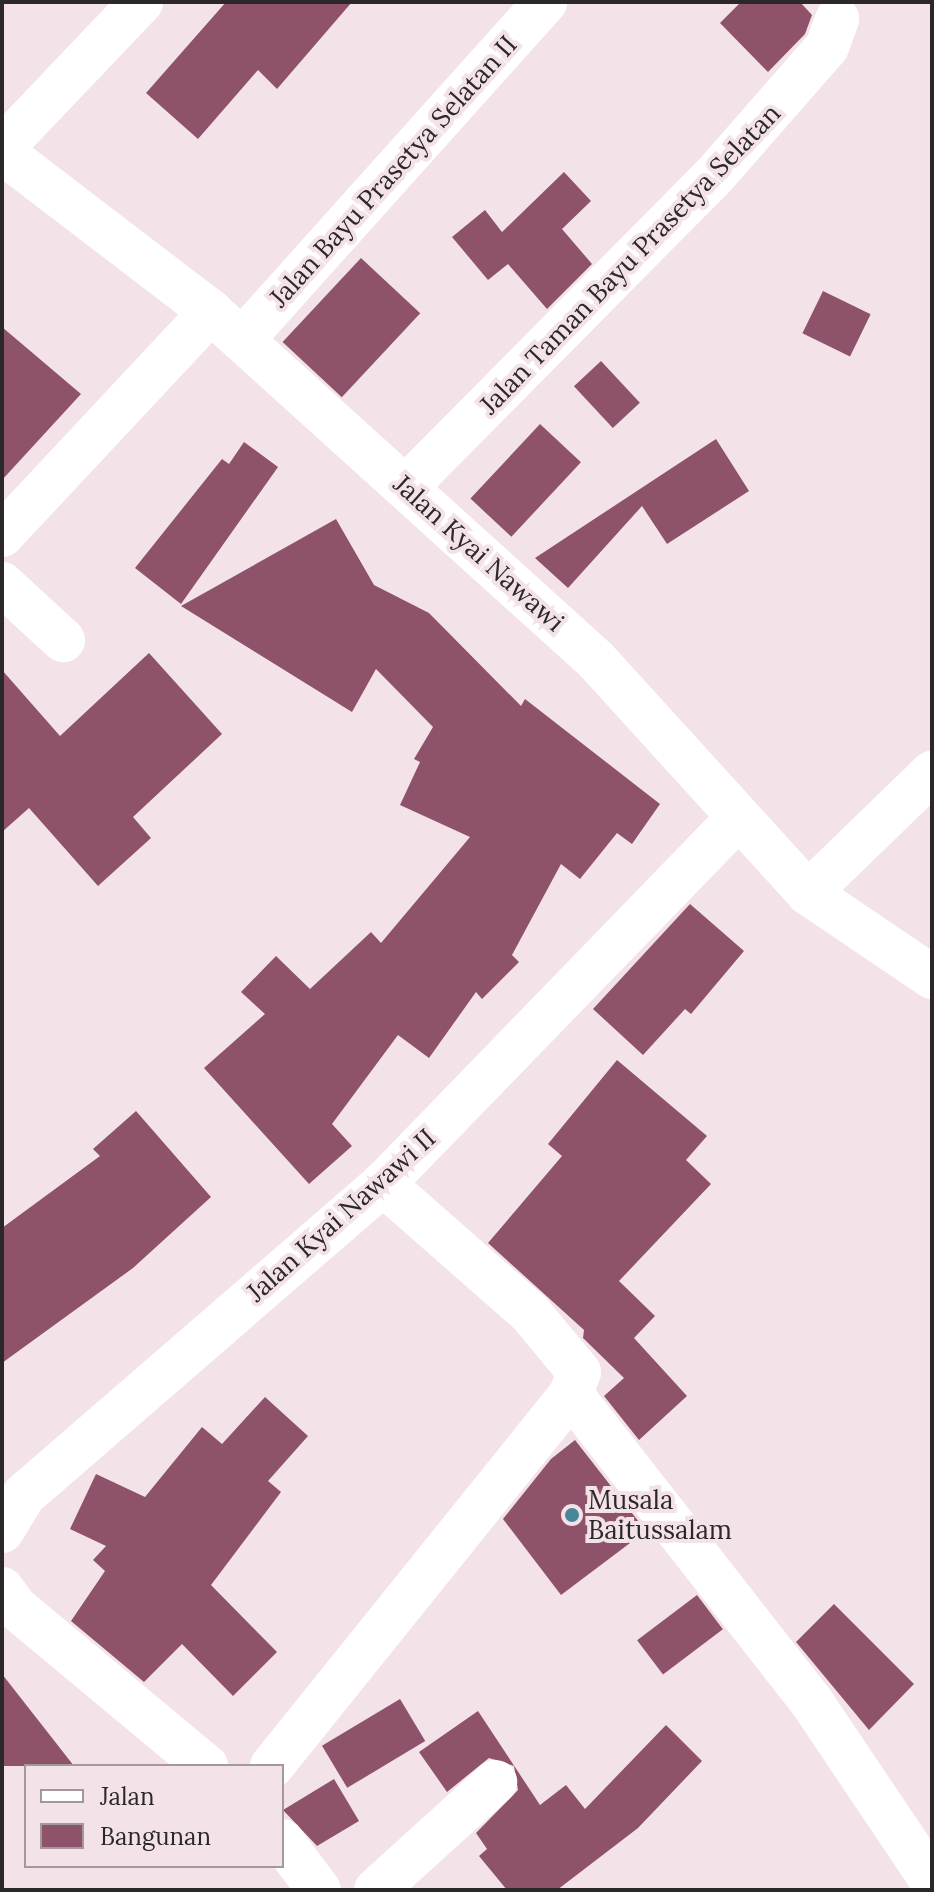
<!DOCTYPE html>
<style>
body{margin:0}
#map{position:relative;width:934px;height:1892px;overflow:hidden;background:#f3e3e8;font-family:Lora,serif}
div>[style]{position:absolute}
.building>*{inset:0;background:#8e526b;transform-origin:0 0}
.street>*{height:44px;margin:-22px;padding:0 22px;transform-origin:22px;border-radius:22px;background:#fff}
.dots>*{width:22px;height:22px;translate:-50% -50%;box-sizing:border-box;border:4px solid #f3e3e8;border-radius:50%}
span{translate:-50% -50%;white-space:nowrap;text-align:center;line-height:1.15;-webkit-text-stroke:8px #f3e3e8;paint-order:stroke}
.street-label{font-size:26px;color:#2c2729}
.poi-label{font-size:26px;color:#2c2729}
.left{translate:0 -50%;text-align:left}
.frame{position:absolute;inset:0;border:4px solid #2c2729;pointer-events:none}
.legend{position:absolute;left:24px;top:1764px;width:260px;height:104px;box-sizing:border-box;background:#f3e3e8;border:2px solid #a3989c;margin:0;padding:10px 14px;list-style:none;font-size:24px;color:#2c2729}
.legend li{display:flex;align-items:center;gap:16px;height:40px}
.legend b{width:40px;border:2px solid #a3989c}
</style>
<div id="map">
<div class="building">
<div style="clip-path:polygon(226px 2px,352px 2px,277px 89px,258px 70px,198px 139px,146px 93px)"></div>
<div style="clip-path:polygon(741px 2px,800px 2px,812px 15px,805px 34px,768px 72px,720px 23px)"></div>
<div style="clip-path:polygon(564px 172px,591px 201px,562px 229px,592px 264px,547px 309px,508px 264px,488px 280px,452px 237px,485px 210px,502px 232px)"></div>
<div style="left:361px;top:258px;width:81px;height:115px;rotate:43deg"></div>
<div style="left:823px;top:291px;width:53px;height:47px;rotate:26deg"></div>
<div style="clip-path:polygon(2px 327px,81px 394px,2px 480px)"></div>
<div style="left:601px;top:361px;width:57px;height:37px;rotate:47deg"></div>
<div style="left:540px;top:424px;width:56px;height:102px;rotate:43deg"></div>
<div style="clip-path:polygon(716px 439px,749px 491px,667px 544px,642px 506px,568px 588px,535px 558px)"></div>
<div style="clip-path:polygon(244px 442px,278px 467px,181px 604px,135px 568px,222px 459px,229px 464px)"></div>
<div style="clip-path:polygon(336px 519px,374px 585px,429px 613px,521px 706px,525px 699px,660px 804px,632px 844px,617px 833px,580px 879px,561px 864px,512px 955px,519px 962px,482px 999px,476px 992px,429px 1058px,398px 1035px,332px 1124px,352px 1146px,309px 1184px,204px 1068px,265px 1014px,241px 992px,276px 956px,310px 989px,371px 932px,381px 943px,470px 837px,400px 805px,420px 762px,414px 759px,433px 727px,376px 669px,352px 712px,181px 606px)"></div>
<div style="clip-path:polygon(149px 653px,222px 734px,133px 817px,151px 838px,98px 886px,29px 808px,2px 832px,2px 670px,60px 736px)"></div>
<div style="clip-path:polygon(690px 904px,744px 951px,691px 1014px,685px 1009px,643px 1055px,593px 1009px)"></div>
<div style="clip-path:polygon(617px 1060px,707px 1136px,686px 1160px,711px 1184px,619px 1281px,655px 1316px,634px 1338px,687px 1396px,639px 1440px,604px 1396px,624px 1378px,583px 1338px,584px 1330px,488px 1243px,562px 1156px,548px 1144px)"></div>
<div style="clip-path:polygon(136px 1111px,211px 1197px,133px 1268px,2px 1363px,2px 1228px,100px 1156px,93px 1149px)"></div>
<div style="clip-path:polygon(265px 1397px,308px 1436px,268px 1481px,281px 1492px,211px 1585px,277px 1652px,233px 1696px,182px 1644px,144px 1682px,71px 1621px,105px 1571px,93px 1560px,106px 1546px,70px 1529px,96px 1474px,145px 1497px,202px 1427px,222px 1444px)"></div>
<div style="clip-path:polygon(575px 1440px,646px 1531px,561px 1595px,503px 1519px,551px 1459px)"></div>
<div style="left:697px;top:1595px;width:43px;height:75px;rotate:53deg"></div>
<div style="clip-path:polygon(834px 1604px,914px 1684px,869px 1730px,796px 1642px)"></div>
<div style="clip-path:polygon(2px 1674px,74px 1766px,2px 1766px)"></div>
<div style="left:400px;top:1699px;width:49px;height:91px;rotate:59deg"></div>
<div style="clip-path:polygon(478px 1711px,540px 1805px,566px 1785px,585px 1809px,666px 1725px,702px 1761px,638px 1828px,557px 1890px,507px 1890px,479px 1856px,487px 1849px,476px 1833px,518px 1790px,514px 1766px,489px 1758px,447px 1792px,419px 1752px)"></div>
<div style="clip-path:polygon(334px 1779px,359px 1821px,317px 1846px,283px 1810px)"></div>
</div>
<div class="street">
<div style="left:2px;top:148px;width:202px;rotate:-46.4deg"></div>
<div style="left:2px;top:152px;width:263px;rotate:37.4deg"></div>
<div style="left:211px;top:312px;width:519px;rotate:42.11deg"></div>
<div style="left:596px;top:660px;width:315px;rotate:47.7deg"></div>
<div style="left:808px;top:893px;width:150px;rotate:34.1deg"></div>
<div style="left:242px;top:340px;width:454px;rotate:-48.1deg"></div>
<div style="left:406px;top:487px;width:438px;rotate:-45.3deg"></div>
<div style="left:714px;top:176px;width:171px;rotate:-48.8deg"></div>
<div style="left:827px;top:47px;width:30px;rotate:-70deg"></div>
<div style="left:2px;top:535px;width:306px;rotate:-46.9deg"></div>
<div style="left:2px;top:584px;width:83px;rotate:42.6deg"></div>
<div style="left:808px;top:893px;width:173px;rotate:-44.1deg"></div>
<div style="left:571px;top:1394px;width:390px;rotate:52deg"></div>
<div style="left:811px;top:1701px;width:217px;rotate:56.1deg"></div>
<div style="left:2px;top:1531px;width:42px;rotate:-58.6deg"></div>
<div style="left:24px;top:1495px;width:475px;rotate:-40.9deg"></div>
<div style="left:383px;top:1184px;width:510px;rotate:-45.87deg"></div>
<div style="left:2px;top:1589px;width:22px;rotate:54deg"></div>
<div style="left:15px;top:1607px;width:249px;rotate:39.8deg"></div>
<div style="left:272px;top:1766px;width:477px;rotate:-51.2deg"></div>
<div style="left:571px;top:1394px;width:23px;rotate:-70deg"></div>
<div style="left:579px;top:1372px;width:77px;rotate:-129.7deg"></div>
<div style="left:530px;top:1313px;width:196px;rotate:-138.7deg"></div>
<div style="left:282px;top:1841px;width:61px;rotate:52.9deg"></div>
<div style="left:376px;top:1890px;width:161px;rotate:-42.2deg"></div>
</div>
<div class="dots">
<div style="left:572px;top:1515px;background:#47879a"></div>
</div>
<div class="street-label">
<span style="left:393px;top:171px;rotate:-48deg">Jalan Bayu Prasetya Selatan II</span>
<span style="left:630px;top:259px;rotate:-46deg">Jalan Taman Bayu Prasetya Selatan</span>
<span style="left:479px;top:553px;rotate:42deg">Jalan Kyai Nawawi</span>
<span style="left:341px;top:1215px;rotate:-42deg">Jalan Kyai Nawawi II</span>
</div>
<div class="poi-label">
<span class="left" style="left:588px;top:1515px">Musala<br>Baitussalam</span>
</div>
<div class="frame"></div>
<ul class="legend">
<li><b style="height:10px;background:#fff"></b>Jalan</li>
<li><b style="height:22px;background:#8e526b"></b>Bangunan</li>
</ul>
</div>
